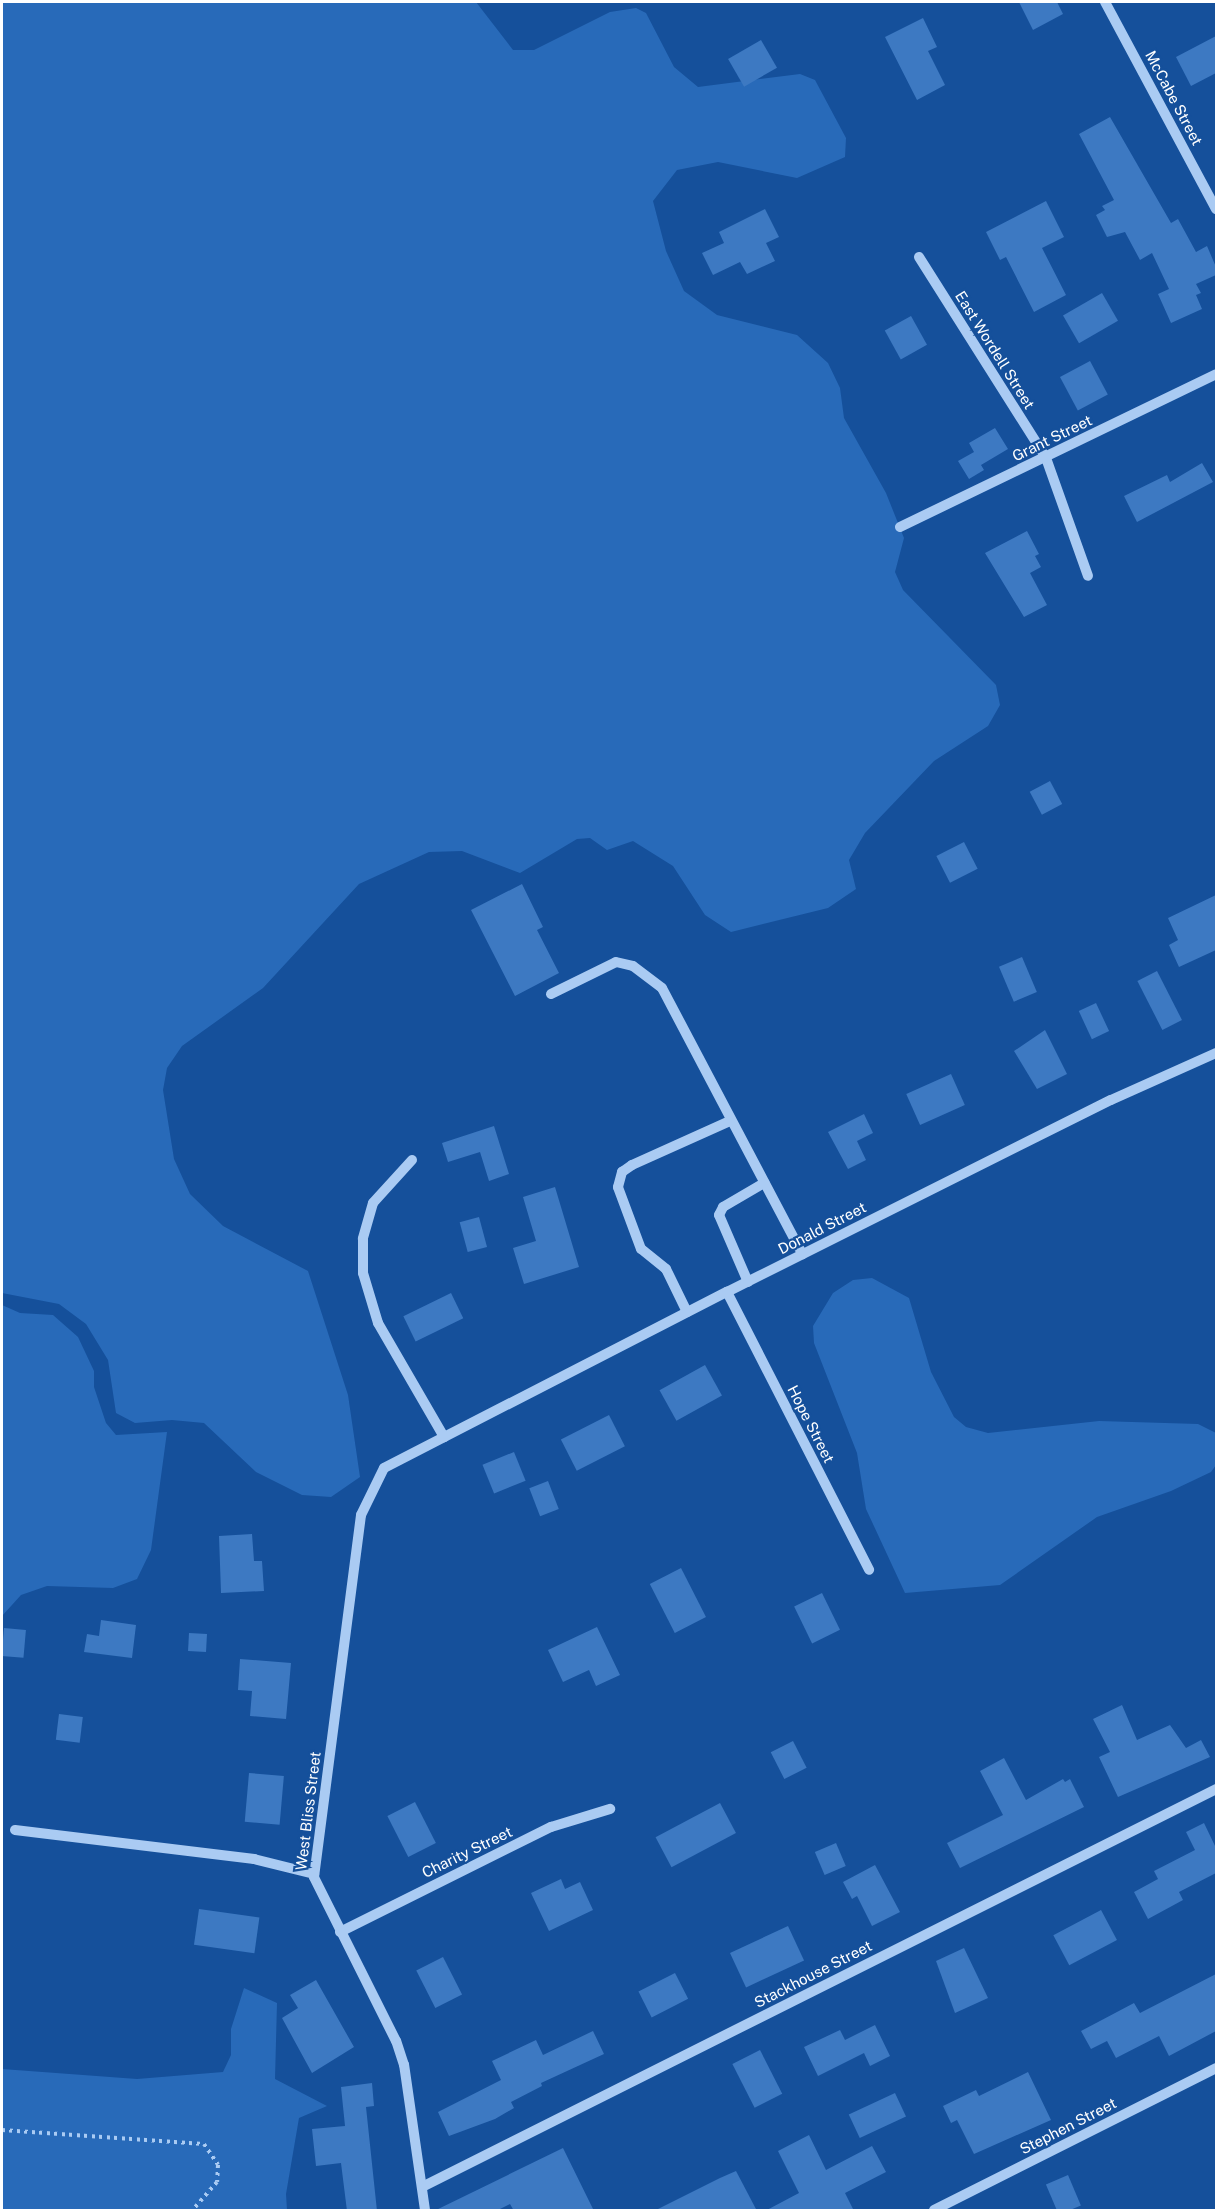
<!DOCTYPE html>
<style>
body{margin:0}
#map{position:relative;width:1218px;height:2212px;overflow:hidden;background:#15509b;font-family:"Public Sans",sans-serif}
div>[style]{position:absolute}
.green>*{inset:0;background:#286ab9}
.building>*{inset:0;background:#3d79c2;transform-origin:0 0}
.path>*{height:4px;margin-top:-2px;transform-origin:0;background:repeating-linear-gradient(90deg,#aacbf3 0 3px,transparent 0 7.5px)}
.minor>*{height:10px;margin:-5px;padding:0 5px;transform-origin:5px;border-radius:5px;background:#aacbf3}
span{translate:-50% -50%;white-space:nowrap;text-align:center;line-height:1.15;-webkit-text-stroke:4.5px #15509b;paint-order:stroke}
.street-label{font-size:15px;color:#fff}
.frame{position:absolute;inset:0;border:3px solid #fff;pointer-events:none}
</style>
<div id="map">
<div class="green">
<div style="clip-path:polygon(2px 2px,476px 2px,513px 50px,534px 50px,610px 12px,636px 8px,646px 13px,674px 67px,698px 87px,800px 74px,815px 80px,846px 138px,845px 157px,797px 178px,718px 162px,677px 170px,653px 201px,666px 251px,684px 291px,717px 315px,797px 335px,828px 363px,840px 388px,844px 418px,886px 493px,904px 538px,895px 572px,903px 590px,996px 685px,1000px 705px,988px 726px,934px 761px,865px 833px,849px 860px,856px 889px,828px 908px,731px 932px,705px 915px,673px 866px,633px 841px,607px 850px,590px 838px,577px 839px,520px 873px,462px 851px,429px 852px,359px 884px,263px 988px,182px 1046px,167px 1068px,163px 1090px,174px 1159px,190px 1194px,223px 1226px,308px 1271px,348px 1395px,360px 1477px,331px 1497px,302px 1495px,256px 1472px,204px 1423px,172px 1420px,135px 1423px,116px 1413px,108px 1360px,86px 1324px,59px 1304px,2px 1293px)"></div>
<div style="clip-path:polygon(872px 1278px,909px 1298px,931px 1372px,954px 1417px,966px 1427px,988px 1433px,1099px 1421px,1198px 1424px,1216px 1433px,1216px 1465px,1211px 1472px,1171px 1491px,1097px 1517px,1000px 1585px,905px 1593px,866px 1509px,857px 1453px,814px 1343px,813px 1326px,833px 1293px,853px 1280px)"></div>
<div style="clip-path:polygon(2px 1305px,20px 1313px,53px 1315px,78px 1337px,94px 1371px,94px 1387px,106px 1423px,116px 1435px,167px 1432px,151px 1550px,137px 1579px,113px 1588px,47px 1586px,21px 1595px,2px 1616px)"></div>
<div style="clip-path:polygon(244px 1988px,277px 2003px,275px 2079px,327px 2106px,299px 2118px,286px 2194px,287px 2210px,2px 2210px,2px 2069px,137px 2079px,223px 2072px,231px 2055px,231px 2029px)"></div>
</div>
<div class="building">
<div style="clip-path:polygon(1019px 2px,1057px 2px,1063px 14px,1033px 30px)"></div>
<div style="clip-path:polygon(923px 18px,937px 47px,928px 51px,945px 85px,917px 100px,885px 37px)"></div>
<div style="clip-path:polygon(1216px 36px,1216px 73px,1191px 86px,1176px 57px)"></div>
<div style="left:761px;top:40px;width:32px;height:38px;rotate:60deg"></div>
<div style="clip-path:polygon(1110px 117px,1171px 223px,1178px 219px,1196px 252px,1207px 246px,1216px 267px,1216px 275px,1196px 284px,1201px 293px,1196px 295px,1202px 309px,1171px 323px,1158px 294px,1169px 289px,1152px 253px,1140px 260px,1125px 232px,1107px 237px,1096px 215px,1105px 210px,1102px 206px,1114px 200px,1079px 134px)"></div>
<div style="clip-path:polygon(1046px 201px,1064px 237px,1042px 248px,1066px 295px,1034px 312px,1006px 257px,1000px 260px,986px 232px)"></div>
<div style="clip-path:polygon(765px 209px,779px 237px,766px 243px,775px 261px,747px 274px,740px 262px,713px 275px,702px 253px,724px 243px,719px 232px)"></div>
<div style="left:1102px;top:293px;width:32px;height:45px;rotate:60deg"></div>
<div style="left:911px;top:316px;width:33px;height:30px;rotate:61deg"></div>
<div style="left:1090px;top:361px;width:38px;height:34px;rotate:62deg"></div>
<div style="clip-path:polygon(995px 428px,1008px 449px,981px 465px,984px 470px,969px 479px,958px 461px,974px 452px,969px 443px)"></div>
<div style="clip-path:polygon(1202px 463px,1213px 482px,1137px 522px,1124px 496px,1167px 475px,1170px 482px)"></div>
<div style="clip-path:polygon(1027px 531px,1039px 554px,1035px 556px,1041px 567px,1030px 573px,1047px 605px,1024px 617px,985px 553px)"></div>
<div style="left:1050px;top:781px;width:26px;height:23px;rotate:62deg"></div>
<div style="left:964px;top:842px;width:30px;height:31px;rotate:63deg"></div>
<div style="clip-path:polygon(522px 884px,543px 927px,537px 930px,559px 973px,515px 996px,471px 910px)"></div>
<div style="clip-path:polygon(1216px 895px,1216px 950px,1179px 967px,1169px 945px,1178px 940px,1168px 918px)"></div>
<div style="left:1022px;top:957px;width:38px;height:25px;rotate:67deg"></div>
<div style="left:1157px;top:971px;width:55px;height:22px;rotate:63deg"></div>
<div style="left:1096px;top:1003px;width:31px;height:19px;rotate:65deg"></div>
<div style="clip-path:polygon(1045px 1030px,1067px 1074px,1037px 1089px,1014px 1051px)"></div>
<div style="left:951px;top:1074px;width:34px;height:49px;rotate:66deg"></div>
<div style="clip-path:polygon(864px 1114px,873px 1133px,857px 1141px,866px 1160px,848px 1169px,828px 1132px)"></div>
<div style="clip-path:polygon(494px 1126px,509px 1174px,489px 1181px,480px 1152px,448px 1162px,442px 1143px)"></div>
<div style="clip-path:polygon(555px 1187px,579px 1267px,524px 1284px,513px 1248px,536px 1241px,523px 1197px)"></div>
<div style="left:479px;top:1217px;width:31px;height:20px;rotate:75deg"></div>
<div style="left:451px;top:1293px;width:28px;height:53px;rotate:64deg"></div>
<div style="left:705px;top:1365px;width:35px;height:52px;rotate:61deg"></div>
<div style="left:609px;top:1415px;width:35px;height:54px;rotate:63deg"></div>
<div style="left:514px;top:1452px;width:31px;height:34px;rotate:68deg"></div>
<div style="left:548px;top:1481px;width:30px;height:20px;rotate:69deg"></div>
<div style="clip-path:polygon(252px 1534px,254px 1561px,262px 1561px,264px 1591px,221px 1593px,219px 1536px)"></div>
<div style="left:681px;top:1568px;width:55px;height:35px;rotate:63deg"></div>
<div style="left:822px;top:1593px;width:41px;height:31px;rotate:64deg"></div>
<div style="clip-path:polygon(101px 1620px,136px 1625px,132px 1658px,84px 1652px,87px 1634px,99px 1636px)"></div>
<div style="clip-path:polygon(597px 1627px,620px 1675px,596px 1686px,589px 1670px,563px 1682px,548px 1650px)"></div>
<div style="left:4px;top:1628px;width:22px;height:28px;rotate:5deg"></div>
<div style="left:189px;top:1633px;width:18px;height:18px;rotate:3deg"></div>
<div style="clip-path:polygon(240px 1659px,291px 1663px,286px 1719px,250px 1716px,252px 1691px,238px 1690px)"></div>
<div style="clip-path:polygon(1122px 1705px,1137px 1740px,1170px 1725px,1186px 1748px,1201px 1740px,1210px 1757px,1118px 1797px,1099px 1757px,1110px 1752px,1093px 1719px)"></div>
<div style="left:59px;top:1714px;width:24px;height:26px;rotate:7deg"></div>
<div style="left:793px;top:1741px;width:30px;height:25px;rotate:63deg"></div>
<div style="clip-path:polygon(1004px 1758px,1026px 1800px,1063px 1779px,1065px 1782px,1070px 1779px,1084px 1807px,960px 1868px,947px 1843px,1003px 1815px,980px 1771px)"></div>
<div style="left:249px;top:1773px;width:35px;height:49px;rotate:5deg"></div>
<div style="left:415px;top:1802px;width:46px;height:31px;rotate:63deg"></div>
<div style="left:720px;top:1803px;width:34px;height:73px;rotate:62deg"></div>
<div style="clip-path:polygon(1204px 1823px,1216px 1848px,1216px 1873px,1179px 1892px,1183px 1900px,1148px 1919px,1134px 1892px,1158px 1879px,1154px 1871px,1195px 1850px,1186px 1832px)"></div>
<div style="left:836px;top:1843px;width:25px;height:23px;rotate:67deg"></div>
<div style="clip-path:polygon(875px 1865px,900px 1912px,872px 1926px,857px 1896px,852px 1899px,843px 1882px)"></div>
<div style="clip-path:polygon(561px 1879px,565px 1889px,580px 1882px,593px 1910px,549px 1931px,531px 1893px)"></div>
<div style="left:199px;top:1909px;width:61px;height:36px;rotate:8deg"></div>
<div style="left:1101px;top:1910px;width:34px;height:54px;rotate:62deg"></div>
<div style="left:788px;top:1926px;width:38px;height:64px;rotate:65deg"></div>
<div style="clip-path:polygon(964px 1948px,988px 1998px,955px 2013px,936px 1961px)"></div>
<div style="left:443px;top:1957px;width:42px;height:30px;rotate:63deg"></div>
<div style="left:675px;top:1973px;width:29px;height:41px;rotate:63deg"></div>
<div style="clip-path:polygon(1216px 1974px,1216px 2031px,1169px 2056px,1159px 2036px,1116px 2058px,1107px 2041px,1091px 2049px,1081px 2031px,1134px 2003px,1140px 2013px)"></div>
<div style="clip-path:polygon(316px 1980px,354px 2047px,312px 2073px,282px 2018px,298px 2008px,290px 1995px)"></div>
<div style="clip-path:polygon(875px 2025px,890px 2056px,870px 2066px,864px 2053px,818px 2076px,804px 2047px,840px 2030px,845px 2040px)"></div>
<div style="clip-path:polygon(593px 2031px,604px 2054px,541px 2083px,542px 2086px,511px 2102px,514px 2108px,495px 2119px,449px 2136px,438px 2112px,501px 2080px,492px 2061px,536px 2040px,543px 2055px)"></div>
<div style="left:760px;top:2050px;width:49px;height:31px;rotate:63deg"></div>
<div style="clip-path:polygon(1028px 2072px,1051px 2120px,974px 2154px,957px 2120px,951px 2123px,943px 2106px,976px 2090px,979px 2096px)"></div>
<div style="clip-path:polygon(372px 2083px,374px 2106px,366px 2107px,377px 2211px,347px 2211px,341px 2163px,316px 2166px,312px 2129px,345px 2126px,341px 2087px)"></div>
<div style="left:895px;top:2093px;width:26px;height:51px;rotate:65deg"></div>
<div style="clip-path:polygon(809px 2135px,826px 2170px,872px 2146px,886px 2172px,845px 2193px,854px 2211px,765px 2211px,799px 2193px,778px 2151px)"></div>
<div style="clip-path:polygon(563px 2148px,594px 2211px,514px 2211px,510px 2204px,496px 2211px,434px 2211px)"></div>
<div style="clip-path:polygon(736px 2171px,757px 2211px,654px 2211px,720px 2178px)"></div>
<div style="left:1068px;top:2175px;width:33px;height:24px;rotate:67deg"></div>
</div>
<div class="path">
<div style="left:2px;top:2130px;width:202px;rotate:4deg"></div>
<div style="left:204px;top:2144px;width:25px;rotate:56deg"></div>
<div style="left:218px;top:2165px;width:17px;rotate:93deg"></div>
<div style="left:217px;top:2182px;width:37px;rotate:131deg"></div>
</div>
<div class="minor">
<div style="left:1105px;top:2px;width:235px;rotate:61.8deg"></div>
<div style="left:919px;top:257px;width:238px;rotate:57.7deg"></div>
<div style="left:1046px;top:458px;width:125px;rotate:70.4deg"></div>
<div style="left:900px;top:527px;width:351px;rotate:-25.8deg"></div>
<div style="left:551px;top:994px;width:72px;rotate:-26.2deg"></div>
<div style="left:616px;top:962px;width:17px;rotate:13deg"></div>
<div style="left:633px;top:966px;width:36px;rotate:37deg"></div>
<div style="left:662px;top:988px;width:301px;rotate:62.2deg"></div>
<div style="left:412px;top:1160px;width:58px;rotate:132.2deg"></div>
<div style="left:373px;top:1203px;width:37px;rotate:106deg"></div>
<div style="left:363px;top:1239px;width:34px;rotate:90deg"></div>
<div style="left:363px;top:1273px;width:52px;rotate:73.3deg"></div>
<div style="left:378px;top:1323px;width:132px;rotate:59.9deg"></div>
<div style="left:748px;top:1282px;width:73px;rotate:-113.4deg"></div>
<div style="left:719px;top:1215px;width:9px;rotate:-63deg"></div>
<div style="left:723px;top:1207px;width:48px;rotate:-30.3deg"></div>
<div style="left:727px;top:1292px;width:312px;rotate:62.9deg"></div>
<div style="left:687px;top:1312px;width:48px;rotate:-116deg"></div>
<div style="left:666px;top:1269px;width:32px;rotate:-141deg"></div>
<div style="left:641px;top:1249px;width:66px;rotate:-110.4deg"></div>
<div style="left:618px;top:1187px;width:16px;rotate:-75deg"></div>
<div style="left:622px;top:1172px;width:12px;rotate:-35deg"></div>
<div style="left:632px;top:1165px;width:107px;rotate:-24.2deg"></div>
<div style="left:15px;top:1830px;width:241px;rotate:6.9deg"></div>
<div style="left:254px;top:1859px;width:62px;rotate:14deg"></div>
<div style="left:340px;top:1932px;width:236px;rotate:-26.5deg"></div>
<div style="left:551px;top:1827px;width:62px;rotate:-17deg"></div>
<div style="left:422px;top:2187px;width:888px;rotate:-26.62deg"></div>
<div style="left:425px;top:2210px;width:147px;rotate:-98.2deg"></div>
<div style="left:404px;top:2065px;width:25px;rotate:-108deg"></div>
<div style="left:396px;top:2041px;width:183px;rotate:-116.6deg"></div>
<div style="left:314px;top:1877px;width:365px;rotate:-82.6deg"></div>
<div style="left:361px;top:1515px;width:52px;rotate:-63.9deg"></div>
<div style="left:384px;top:1468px;width:386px;rotate:-27.2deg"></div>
<div style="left:727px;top:1292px;width:429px;rotate:-26.6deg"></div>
<div style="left:1111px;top:1100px;width:115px;rotate:-24.1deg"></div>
<div style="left:934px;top:2210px;width:316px;rotate:-26.7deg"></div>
</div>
<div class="street-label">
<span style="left:1174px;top:98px;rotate:62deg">McCabe Street</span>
<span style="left:995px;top:350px;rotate:58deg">East Wordell Street</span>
<span style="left:1052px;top:438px;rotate:-26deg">Grant Street</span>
<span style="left:822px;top:1228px;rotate:-27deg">Donald Street</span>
<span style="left:811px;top:1424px;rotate:63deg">Hope Street</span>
<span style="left:308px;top:1811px;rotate:-83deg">West Bliss Street</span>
<span style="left:467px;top:1852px;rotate:-26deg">Charity Street</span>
<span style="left:813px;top:1974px;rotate:-27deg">Stackhouse Street</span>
<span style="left:1068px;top:2126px;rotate:-27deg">Stephen Street</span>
</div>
<div class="frame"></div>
</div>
